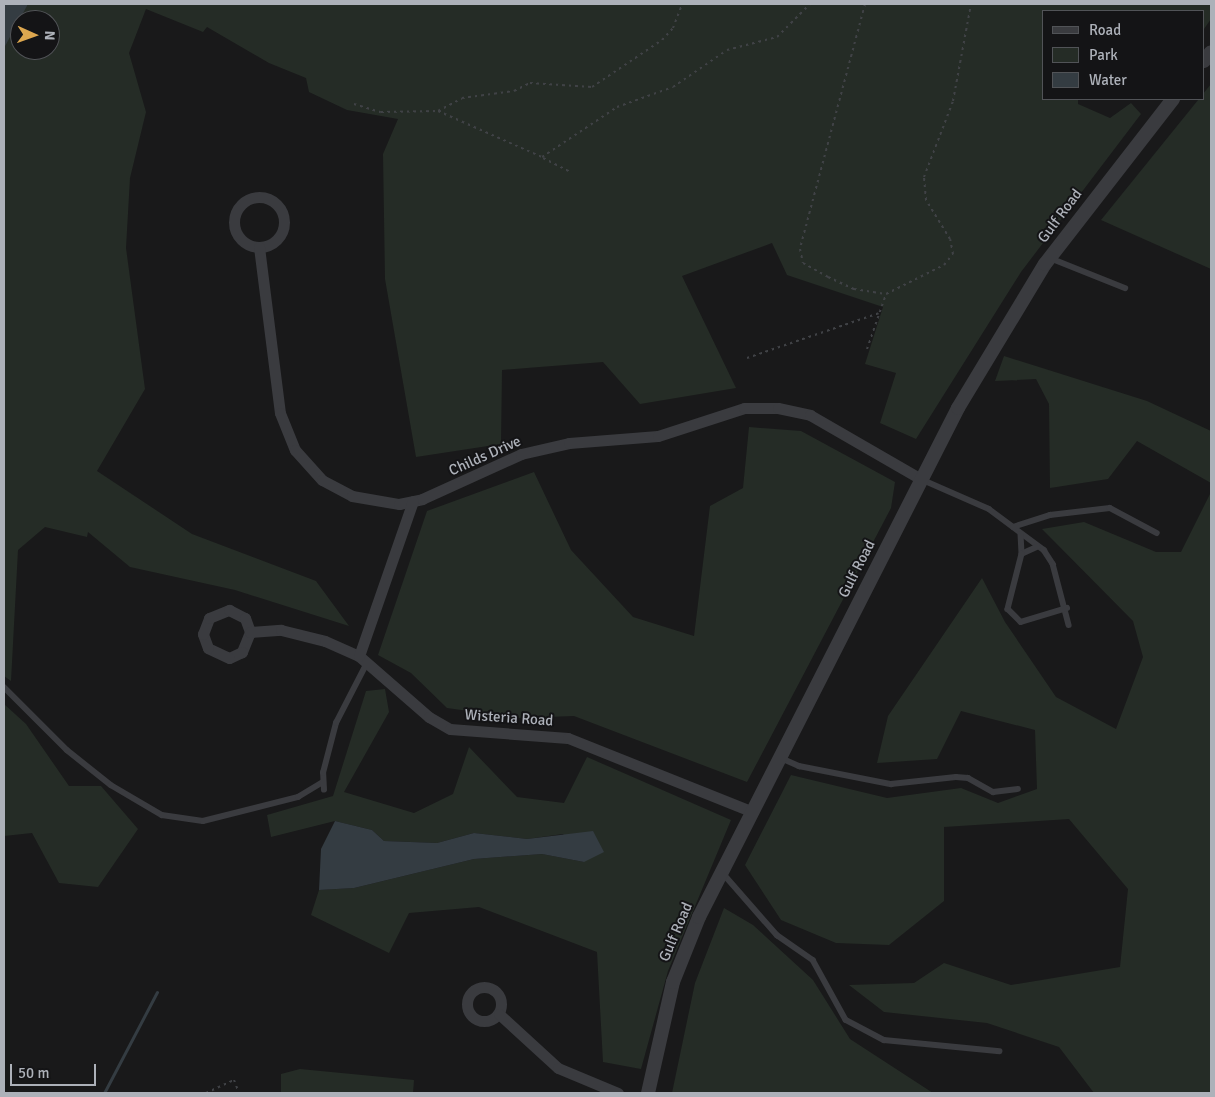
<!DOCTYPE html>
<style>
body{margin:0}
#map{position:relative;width:1215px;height:1097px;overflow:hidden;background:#19191a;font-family:Signika,sans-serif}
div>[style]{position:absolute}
.green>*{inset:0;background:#252c26}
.water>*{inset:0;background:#343c42}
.stream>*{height:3px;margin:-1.5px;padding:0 1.5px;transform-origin:1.5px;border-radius:1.5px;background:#343c42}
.path>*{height:2px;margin-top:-1px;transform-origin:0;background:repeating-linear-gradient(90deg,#404246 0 2.5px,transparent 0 6.5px)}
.service>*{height:5.5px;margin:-2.75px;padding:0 2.75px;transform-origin:2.75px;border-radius:2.75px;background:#3a3b3f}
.minor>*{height:11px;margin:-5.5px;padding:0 5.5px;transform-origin:5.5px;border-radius:5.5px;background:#3a3b3f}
.minor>.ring{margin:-5.5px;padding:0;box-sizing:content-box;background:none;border:11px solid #3a3b3f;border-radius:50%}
.tertiary>*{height:14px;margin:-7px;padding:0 7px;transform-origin:7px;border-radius:7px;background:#3a3b3f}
span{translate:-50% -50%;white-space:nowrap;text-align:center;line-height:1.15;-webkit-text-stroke:4px #141416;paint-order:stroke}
.street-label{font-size:15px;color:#adb1b9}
.frame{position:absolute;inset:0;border:5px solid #adb1b9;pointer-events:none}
.legend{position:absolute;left:1042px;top:10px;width:162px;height:90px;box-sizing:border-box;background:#141416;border:1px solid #515357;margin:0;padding:6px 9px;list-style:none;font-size:15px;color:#adb1b9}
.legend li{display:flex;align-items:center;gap:10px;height:25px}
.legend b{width:25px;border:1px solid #515357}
.north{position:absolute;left:10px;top:10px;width:50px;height:50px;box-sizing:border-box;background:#141416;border:1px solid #515357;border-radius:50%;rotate:92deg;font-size:14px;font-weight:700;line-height:20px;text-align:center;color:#adb1b9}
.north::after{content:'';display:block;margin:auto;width:18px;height:22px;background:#dda74f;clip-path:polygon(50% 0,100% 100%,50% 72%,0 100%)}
.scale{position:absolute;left:10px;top:1064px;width:86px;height:22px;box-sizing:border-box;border:2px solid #adb1b9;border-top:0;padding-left:6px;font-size:15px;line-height:18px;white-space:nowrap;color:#adb1b9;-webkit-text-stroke:4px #141416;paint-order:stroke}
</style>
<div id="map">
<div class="green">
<div style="clip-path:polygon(evenodd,28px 4px,1211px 4px,1211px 19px,1204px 29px,1204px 11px,1044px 11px,1044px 99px,1078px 99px,1078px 104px,1110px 118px,1131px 103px,1141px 114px,1021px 272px,916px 439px,880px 423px,896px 373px,865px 364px,883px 307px,787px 275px,772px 243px,682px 276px,736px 388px,640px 404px,603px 362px,502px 370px,501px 444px,416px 457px,385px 279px,383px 154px,398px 119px,347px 110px,309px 92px,306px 78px,269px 63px,207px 27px,203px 32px,146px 9px,129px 53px,146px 112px,130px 178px,126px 248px,145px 389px,97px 471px,192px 534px,316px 581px,349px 626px,235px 590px,130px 567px,88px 532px,87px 537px,45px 527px,18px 550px,11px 681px,4px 676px,4px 39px,28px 4px,20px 20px,50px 20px,50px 50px,20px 50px,20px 20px)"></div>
<div style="clip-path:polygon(1211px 84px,1211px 269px,1101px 220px)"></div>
<div style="clip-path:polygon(1004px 356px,1147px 401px,1211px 431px,1211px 483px,1137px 441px,1108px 479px,1050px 488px,1049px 404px,1036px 379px,995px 381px)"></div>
<div style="clip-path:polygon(749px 427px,801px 431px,895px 482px,891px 508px,747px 782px,574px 716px,518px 718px,447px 708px,411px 673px,378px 655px,427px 511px,534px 472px,571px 550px,633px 617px,694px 636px,710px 506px,743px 488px)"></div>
<div style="clip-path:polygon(1211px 492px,1211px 1093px,1094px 1093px,1059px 1047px,987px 1023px,884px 1012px,849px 985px,914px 983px,944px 963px,1011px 985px,1120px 967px,1128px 889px,1069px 819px,944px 827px,944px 901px,889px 945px,836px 943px,781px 920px,745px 865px,791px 775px,887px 798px,961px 788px,998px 803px,1037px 789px,1035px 730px,961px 711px,937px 759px,877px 763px,888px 716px,982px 578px,1005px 622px,1056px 697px,1116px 729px,1143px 657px,1133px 621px,1042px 529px,1084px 522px,1156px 552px,1181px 552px)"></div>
<div style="clip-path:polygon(385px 689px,389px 712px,344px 792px,414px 813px,453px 794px,469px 747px,517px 797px,564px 803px,587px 757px,731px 820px,668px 971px,641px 1069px,603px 1062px,597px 952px,479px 907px,409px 913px,389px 953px,311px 915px,319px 890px,354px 888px,474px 859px,542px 854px,584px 862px,563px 834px,527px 839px,474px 833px,437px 843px,384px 841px,372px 830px,335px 821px,271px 837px,267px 815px,333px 796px,366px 691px)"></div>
<div style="clip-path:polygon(4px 704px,26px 724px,69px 786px,101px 786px,138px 829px,98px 887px,59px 883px,32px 833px,4px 836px)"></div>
<div style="clip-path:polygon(724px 908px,753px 925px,813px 980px,850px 1039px,933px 1093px,672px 1093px,695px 983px)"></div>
<div style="clip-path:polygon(300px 1069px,414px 1080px,413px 1093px,281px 1093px,281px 1074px)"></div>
</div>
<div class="water">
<div style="clip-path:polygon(4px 4px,28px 4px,4px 48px)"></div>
<div style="clip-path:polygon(335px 821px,372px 830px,384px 841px,437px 843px,474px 833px,527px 839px,593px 831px,604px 852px,584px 862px,542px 854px,474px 859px,354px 888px,319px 890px,321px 849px)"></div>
</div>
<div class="stream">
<div style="left:104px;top:1093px;width:114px;rotate:-62.3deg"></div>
</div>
<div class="path">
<div style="left:865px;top:4px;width:253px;rotate:104.9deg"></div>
<div style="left:800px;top:249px;width:14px;rotate:78deg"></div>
<div style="left:803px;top:263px;width:29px;rotate:29deg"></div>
<div style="left:828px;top:277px;width:29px;rotate:25deg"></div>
<div style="left:854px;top:289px;width:32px;rotate:9deg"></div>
<div style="left:886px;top:294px;width:65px;rotate:-26.6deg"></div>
<div style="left:944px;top:265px;width:14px;rotate:-51deg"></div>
<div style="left:953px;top:254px;width:15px;rotate:-101deg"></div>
<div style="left:950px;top:239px;width:46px;rotate:-121.6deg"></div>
<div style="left:926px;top:200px;width:23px;rotate:-95deg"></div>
<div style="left:924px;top:177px;width:81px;rotate:-69.1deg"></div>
<div style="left:953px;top:101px;width:99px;rotate:-79.5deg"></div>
<div style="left:354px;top:104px;width:28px;rotate:17deg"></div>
<div style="left:381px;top:112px;width:57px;rotate:-1deg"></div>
<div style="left:438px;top:111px;width:27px;rotate:-28deg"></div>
<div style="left:462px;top:98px;width:52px;rotate:-7.7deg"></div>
<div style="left:514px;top:91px;width:18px;rotate:-27deg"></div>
<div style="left:530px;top:83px;width:62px;rotate:3.7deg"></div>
<div style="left:592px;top:87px;width:84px;rotate:-33.9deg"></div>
<div style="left:662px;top:40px;width:16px;rotate:-47deg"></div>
<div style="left:673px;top:28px;width:26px;rotate:-69deg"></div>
<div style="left:438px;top:111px;width:114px;rotate:23.9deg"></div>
<div style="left:542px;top:157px;width:90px;rotate:-33.7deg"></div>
<div style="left:617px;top:107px;width:59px;rotate:-19.7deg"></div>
<div style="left:673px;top:87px;width:65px;rotate:-34.4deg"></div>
<div style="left:727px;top:50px;width:52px;rotate:-14.6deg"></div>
<div style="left:777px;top:37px;width:47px;rotate:-45deg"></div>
<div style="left:543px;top:158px;width:30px;rotate:27deg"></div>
<div style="left:867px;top:349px;width:58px;rotate:-70.9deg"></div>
<div style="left:747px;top:358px;width:139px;rotate:-18.8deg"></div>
<div style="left:206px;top:1093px;width:31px;rotate:-25deg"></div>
<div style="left:234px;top:1080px;width:14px;rotate:69deg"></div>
</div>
<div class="service">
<div style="left:1050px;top:258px;width:81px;rotate:21.8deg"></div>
<div style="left:923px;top:480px;width:72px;rotate:23.7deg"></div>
<div style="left:989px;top:509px;width:69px;rotate:36.7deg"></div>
<div style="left:1044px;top:550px;width:17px;rotate:57deg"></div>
<div style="left:1053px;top:564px;width:63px;rotate:75.3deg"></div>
<div style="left:1013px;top:527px;width:39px;rotate:-18deg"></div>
<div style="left:1050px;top:515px;width:60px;rotate:-6.7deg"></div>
<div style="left:1110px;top:508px;width:53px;rotate:28deg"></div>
<div style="left:1021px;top:534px;width:20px;rotate:87deg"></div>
<div style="left:1038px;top:547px;width:17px;rotate:156deg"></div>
<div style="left:1022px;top:554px;width:57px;rotate:104.3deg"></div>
<div style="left:1008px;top:609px;width:18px;rotate:45deg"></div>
<div style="left:1021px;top:622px;width:48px;rotate:-16.9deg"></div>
<div style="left:4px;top:687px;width:89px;rotate:45deg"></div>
<div style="left:67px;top:750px;width:56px;rotate:38.5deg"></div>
<div style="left:111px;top:785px;width:59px;rotate:30.5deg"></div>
<div style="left:162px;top:815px;width:41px;rotate:8.3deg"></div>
<div style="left:203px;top:821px;width:98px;rotate:-14.2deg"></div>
<div style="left:298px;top:797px;width:29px;rotate:-31deg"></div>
<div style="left:781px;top:758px;width:20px;rotate:24deg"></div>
<div style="left:799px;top:766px;width:94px;rotate:11.1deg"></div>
<div style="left:891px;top:784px;width:65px;rotate:-6.1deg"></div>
<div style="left:956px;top:777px;width:12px;rotate:5deg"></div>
<div style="left:968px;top:778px;width:29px;rotate:29deg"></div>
<div style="left:993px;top:792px;width:25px;rotate:-7deg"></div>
<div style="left:324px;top:790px;width:17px;rotate:-93deg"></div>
<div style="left:323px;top:773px;width:52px;rotate:-75.4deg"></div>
<div style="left:336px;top:723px;width:68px;rotate:-62.7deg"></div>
<div style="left:722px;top:872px;width:84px;rotate:48.9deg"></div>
<div style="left:777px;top:935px;width:44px;rotate:34.8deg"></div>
<div style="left:813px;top:960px;width:68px;rotate:61.2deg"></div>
<div style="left:846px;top:1020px;width:43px;rotate:27.8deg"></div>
<div style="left:884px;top:1040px;width:116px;rotate:5.5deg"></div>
</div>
<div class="minor">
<div class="ring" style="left:234px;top:197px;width:39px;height:39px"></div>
<div style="left:259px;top:247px;width:167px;rotate:82.8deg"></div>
<div style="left:280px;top:413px;width:40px;rotate:68deg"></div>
<div style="left:295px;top:450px;width:40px;rotate:48deg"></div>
<div style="left:322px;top:480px;width:34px;rotate:28deg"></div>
<div style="left:352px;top:496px;width:48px;rotate:9.7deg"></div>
<div style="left:399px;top:504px;width:24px;rotate:-12deg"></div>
<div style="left:422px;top:499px;width:109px;rotate:-24.4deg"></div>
<div style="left:521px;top:454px;width:49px;rotate:-12.9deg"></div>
<div style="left:569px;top:443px;width:89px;rotate:-4.5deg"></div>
<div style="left:658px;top:436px;width:90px;rotate:-18deg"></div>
<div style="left:744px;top:408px;width:34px"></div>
<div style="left:778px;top:408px;width:33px;rotate:12deg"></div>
<div style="left:810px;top:415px;width:128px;rotate:30deg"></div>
<div style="left:250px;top:632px;width:22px;rotate:112deg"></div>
<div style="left:242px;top:652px;width:14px;rotate:155deg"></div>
<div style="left:229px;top:658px;width:23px;rotate:-155deg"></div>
<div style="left:208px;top:648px;width:15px;rotate:-110deg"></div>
<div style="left:203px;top:634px;width:17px;rotate:-69deg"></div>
<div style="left:209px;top:618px;width:22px;rotate:-22deg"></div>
<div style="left:229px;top:610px;width:18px;rotate:27deg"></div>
<div style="left:245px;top:618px;width:15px;rotate:70deg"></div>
<div style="left:250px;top:632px;width:31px;rotate:-4deg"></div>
<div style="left:281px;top:630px;width:45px;rotate:14deg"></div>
<div style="left:325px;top:641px;width:37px;rotate:24deg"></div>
<div style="left:359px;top:656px;width:93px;rotate:41.1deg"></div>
<div style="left:429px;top:717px;width:24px;rotate:30deg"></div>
<div style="left:450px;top:729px;width:118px;rotate:4.4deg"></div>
<div style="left:568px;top:738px;width:199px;rotate:21.8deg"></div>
<div style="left:359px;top:656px;width:164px;rotate:-70.8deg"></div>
<div class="ring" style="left:467px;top:987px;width:23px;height:23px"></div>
<div style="left:499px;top:1014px;width:80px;rotate:42.5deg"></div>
<div style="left:558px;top:1068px;width:65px;rotate:22.6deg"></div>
</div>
<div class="tertiary">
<div style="left:1204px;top:61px;width:11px;rotate:-52deg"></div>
<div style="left:648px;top:1093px;width:114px;rotate:-77.3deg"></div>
<div style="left:673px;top:982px;width:70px;rotate:-68.2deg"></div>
<div style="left:699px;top:917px;width:571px;rotate:-63.03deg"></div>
<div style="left:958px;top:408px;width:168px;rotate:-58.9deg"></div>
<div style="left:1045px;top:264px;width:209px;rotate:-52.2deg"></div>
</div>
<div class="street-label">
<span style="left:1060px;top:216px;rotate:-53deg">Gulf Road</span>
<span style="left:485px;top:456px;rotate:-24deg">Childs Drive</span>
<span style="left:857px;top:569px;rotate:-63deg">Gulf Road</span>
<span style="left:509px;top:718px;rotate:4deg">Wisteria Road</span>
<span style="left:676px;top:932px;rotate:-67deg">Gulf Road</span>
</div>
<div class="frame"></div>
<ul class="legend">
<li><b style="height:6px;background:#3a3b3f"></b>Road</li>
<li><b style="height:14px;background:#252c26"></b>Park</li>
<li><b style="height:14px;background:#343c42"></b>Water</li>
</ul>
<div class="north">N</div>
<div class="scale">50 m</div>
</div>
